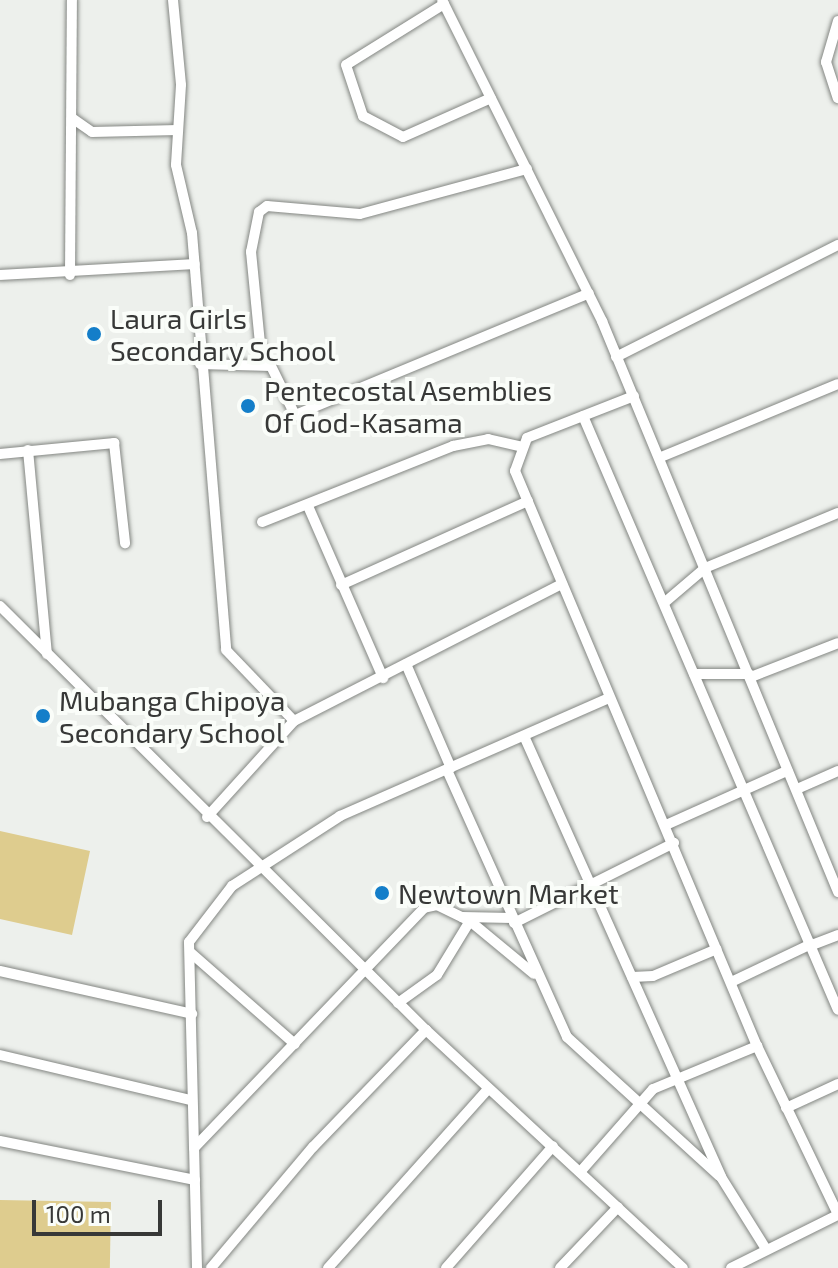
<!DOCTYPE html>
<style>
body{margin:0}
#map{position:relative;width:838px;height:1268px;overflow:hidden;background:#edf0ec;font-family:"Exo 2",sans-serif}
div>[style]{position:absolute}
.green>*{inset:0;background:#decc8e;transform-origin:0 0}
.roads{filter:drop-shadow(0 0 2px #838682) drop-shadow(0 0 2px #838682)}
.minor>*{height:10px;margin:-5px;padding:0 5px;transform-origin:5px;border-radius:5px;background:#fff}
.dots>*{width:22px;height:22px;translate:-50% -50%;box-sizing:border-box;border:4px solid #fafdf9;border-radius:50%}
span{translate:-50% -50%;white-space:nowrap;text-align:center;line-height:1.15;-webkit-text-stroke:8px #fafdf9;paint-order:stroke}
.poi-label{font-size:28px;color:#373837}
.left{translate:0 -50%;text-align:left}
.scale{position:absolute;left:32px;top:1200px;width:130px;height:36px;box-sizing:border-box;border:4px solid #373837;border-top:0;padding-left:10px;font-size:24px;line-height:28px;white-space:nowrap;color:#373837;-webkit-text-stroke:6px #fafdf9;paint-order:stroke}
</style>
<div id="map">
<div class="green">
<div style="clip-path:polygon(0 831px,90px 851px,72px 935px,0 919px)"></div>
<div style="left:0;top:1200px;width:111px;height:68px;rotate:1deg"></div>
</div>
<div class="roads">
<div class="minor">
<div style="left:173px;top:0;width:85px;rotate:84.6deg"></div>
<div style="left:181px;top:85px;width:80px;rotate:93.6deg"></div>
<div style="left:176px;top:165px;width:70px;rotate:76.8deg"></div>
<div style="left:192px;top:233px;width:418px;rotate:85.3deg"></div>
<div style="left:226px;top:650px;width:98px;rotate:46.2deg"></div>
<div style="left:442px;top:0;width:359px;rotate:63.5deg"></div>
<div style="left:602px;top:321px;width:618px;rotate:67.54deg"></div>
<div style="left:444px;top:4px;width:115px;rotate:148.1deg"></div>
<div style="left:346px;top:65px;width:54px;rotate:71.6deg"></div>
<div style="left:363px;top:116px;width:45px;rotate:27.7deg"></div>
<div style="left:403px;top:137px;width:96px;rotate:-23.9deg"></div>
<div style="left:838px;top:21px;width:43px;rotate:106.3deg"></div>
<div style="left:826px;top:62px;width:38px;rotate:72deg"></div>
<div style="left:72px;top:118px;width:24px;rotate:35deg"></div>
<div style="left:92px;top:132px;width:86px;rotate:-1.3deg"></div>
<div style="left:0;top:275px;width:195px;rotate:-3.2deg"></div>
<div style="left:70px;top:275px;width:275px;rotate:-89.6deg"></div>
<div style="left:616px;top:357px;width:249px;rotate:-26.8deg"></div>
<div style="left:200px;top:364px;width:71px;rotate:1.6deg"></div>
<div style="left:271px;top:366px;width:55px;rotate:63.9deg"></div>
<div style="left:295px;top:415px;width:318px;rotate:-22.5deg"></div>
<div style="left:262px;top:364px;width:113px;rotate:-95.6deg"></div>
<div style="left:251px;top:252px;width:41px;rotate:-78.7deg"></div>
<div style="left:259px;top:212px;width:10px;rotate:-37deg"></div>
<div style="left:267px;top:206px;width:93px;rotate:4.9deg"></div>
<div style="left:360px;top:214px;width:173px;rotate:-15.1deg"></div>
<div style="left:634px;top:396px;width:115px;rotate:158.6deg"></div>
<div style="left:527px;top:438px;width:35px;rotate:110deg"></div>
<div style="left:515px;top:471px;width:624px;rotate:67.18deg"></div>
<div style="left:757px;top:1046px;width:187px;rotate:64.3deg"></div>
<div style="left:583px;top:416px;width:646px;rotate:66.77deg"></div>
<div style="left:28px;top:450px;width:205px;rotate:84.7deg"></div>
<div style="left:0;top:454px;width:115px;rotate:-5.5deg"></div>
<div style="left:114px;top:443px;width:101px;rotate:83.7deg"></div>
<div style="left:661px;top:457px;width:191px;rotate:-22.4deg"></div>
<div style="left:308px;top:506px;width:188px;rotate:66.4deg"></div>
<div style="left:262px;top:522px;width:206px;rotate:-21.7deg"></div>
<div style="left:453px;top:446px;width:36px;rotate:-11deg"></div>
<div style="left:488px;top:439px;width:32px;rotate:13deg"></div>
<div style="left:341px;top:585px;width:205px;rotate:-24.2deg"></div>
<div style="left:664px;top:603px;width:54px;rotate:-40.5deg"></div>
<div style="left:705px;top:568px;width:144px;rotate:-22.5deg"></div>
<div style="left:0;top:606px;width:601px;rotate:44.87deg"></div>
<div style="left:426px;top:1030px;width:350px;rotate:42.8deg"></div>
<div style="left:406px;top:664px;width:113px;rotate:66.6deg"></div>
<div style="left:694px;top:674px;width:55px"></div>
<div style="left:751px;top:677px;width:93px;rotate:-21.3deg"></div>
<div style="left:524px;top:736px;width:483px;rotate:65.9deg"></div>
<div style="left:721px;top:1177px;width:85px;rotate:58deg"></div>
<div style="left:447px;top:770px;width:293px;rotate:65.8deg"></div>
<div style="left:567px;top:1037px;width:206px;rotate:42.4deg"></div>
<div style="left:797px;top:789px;width:45px;rotate:-23.7deg"></div>
<div style="left:207px;top:817px;width:130px;rotate:-47.8deg"></div>
<div style="left:294px;top:721px;width:301px;rotate:-27.1deg"></div>
<div style="left:666px;top:825px;width:133px;rotate:-24.1deg"></div>
<div style="left:462px;top:917px;width:50px;rotate:1.1deg"></div>
<div style="left:514px;top:923px;width:179px;rotate:-26.6deg"></div>
<div style="left:812px;top:945px;width:28px;rotate:-21deg"></div>
<div style="left:191px;top:953px;width:138px;rotate:41.2deg"></div>
<div style="left:0;top:971px;width:197px;rotate:12.6deg"></div>
<div style="left:632px;top:977px;width:21px;rotate:-3deg"></div>
<div style="left:653px;top:976px;width:69px;rotate:-22.9deg"></div>
<div style="left:731px;top:982px;width:89px;rotate:-25.4deg"></div>
<div style="left:398px;top:1003px;width:48px;rotate:-35.7deg"></div>
<div style="left:437px;top:975px;width:63px;rotate:-58.6deg"></div>
<div style="left:0;top:1055px;width:195px;rotate:13.3deg"></div>
<div style="left:786px;top:1108px;width:57px;rotate:-24.8deg"></div>
<div style="left:0;top:1141px;width:199px;rotate:11.3deg"></div>
<div style="left:194px;top:1148px;width:206px;rotate:-91.4deg"></div>
<div style="left:189px;top:942px;width:71px;rotate:-52.5deg"></div>
<div style="left:232px;top:886px;width:129px;rotate:-32.9deg"></div>
<div style="left:340px;top:816px;width:294px;rotate:-23.7deg"></div>
<div style="left:581px;top:1171px;width:109px;rotate:-48.7deg"></div>
<div style="left:653px;top:1089px;width:113px;rotate:-22.5deg"></div>
<div style="left:197px;top:1268px;width:120px;rotate:-91.4deg"></div>
<div style="left:194px;top:1148px;width:332px;rotate:-46.2deg"></div>
<div style="left:424px;top:908px;width:13px;rotate:-13deg"></div>
<div style="left:437px;top:905px;width:37px;rotate:26deg"></div>
<div style="left:470px;top:921px;width:83px;rotate:39.6deg"></div>
<div style="left:211px;top:1268px;width:158px;rotate:-49.9deg"></div>
<div style="left:313px;top:1147px;width:163px;rotate:-46deg"></div>
<div style="left:328px;top:1268px;width:240px;rotate:-48.2deg"></div>
<div style="left:446px;top:1268px;width:162px;rotate:-48.7deg"></div>
<div style="left:560px;top:1268px;width:84px;rotate:-46.4deg"></div>
<div style="left:731px;top:1268px;width:119px;rotate:-26.4deg"></div>
</div>
</div>
<div class="dots">
<div style="left:94px;top:334px;background:#147ec9"></div>
<div style="left:248px;top:406px;background:#147ec9"></div>
<div style="left:43px;top:716px;background:#147ec9"></div>
<div style="left:382px;top:893px;background:#147ec9"></div>
</div>
<div class="poi-label">
<span class="left" style="left:110px;top:334px">Laura Girls<br>Secondary School</span>
<span class="left" style="left:264px;top:406px">Pentecostal Asemblies<br>Of God-Kasama</span>
<span class="left" style="left:59px;top:716px">Mubanga Chipoya<br>Secondary School</span>
<span class="left" style="left:398px;top:893px">Newtown Market</span>
</div>
<div class="scale">100 m</div>
</div>
